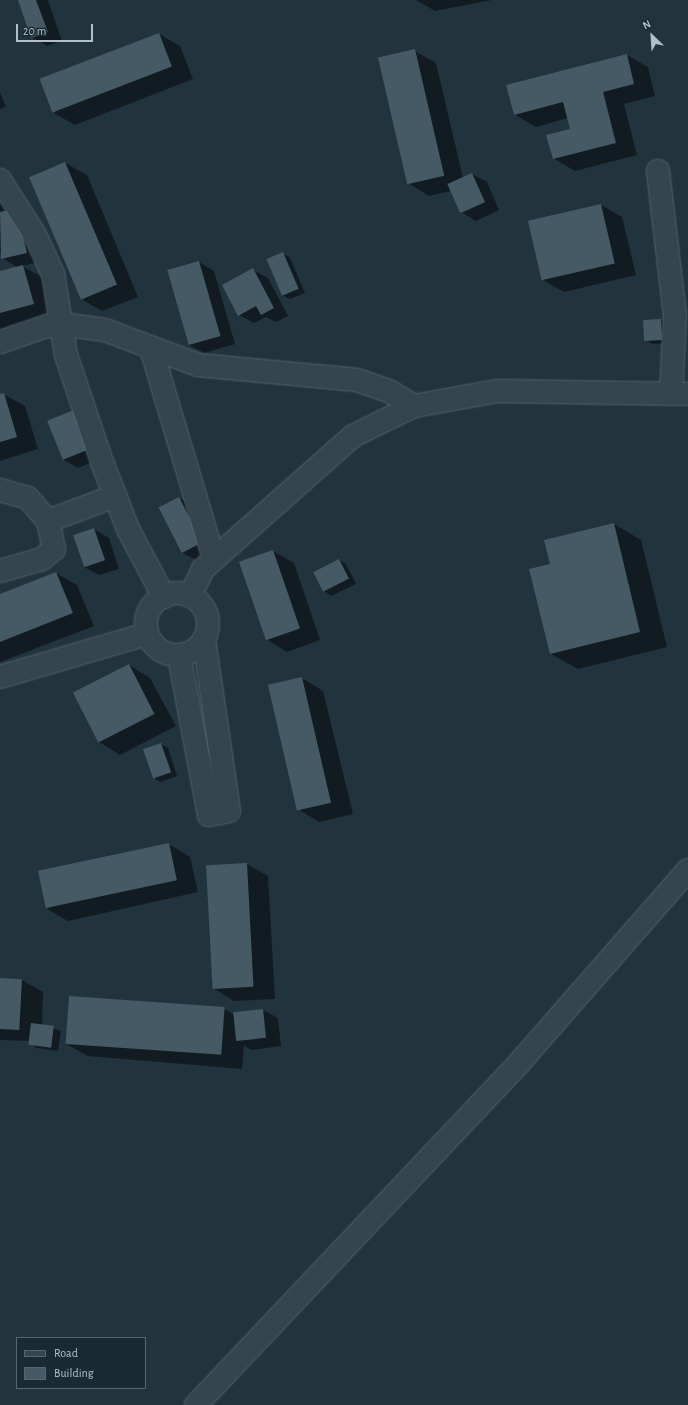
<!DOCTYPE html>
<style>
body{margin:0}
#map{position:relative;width:688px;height:1405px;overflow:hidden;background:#21343e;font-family:"Alegreya Sans",sans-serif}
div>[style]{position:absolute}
.shadow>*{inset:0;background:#0007}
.building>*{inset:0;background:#455a64;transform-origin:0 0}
.roads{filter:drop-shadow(0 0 1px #53626c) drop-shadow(0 0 1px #53626c)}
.street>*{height:22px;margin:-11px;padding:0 11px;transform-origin:11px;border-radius:11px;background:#35454e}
.street>.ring{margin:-11px;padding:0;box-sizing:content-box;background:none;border:22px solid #35454e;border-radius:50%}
span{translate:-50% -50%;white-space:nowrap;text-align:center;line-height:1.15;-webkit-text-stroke:3px #1a2a33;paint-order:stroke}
.legend{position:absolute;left:16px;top:1337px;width:130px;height:52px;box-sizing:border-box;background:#1a2a33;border:1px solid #56666f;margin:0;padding:5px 7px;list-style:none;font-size:12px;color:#b1bfc9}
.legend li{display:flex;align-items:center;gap:8px;height:20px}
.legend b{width:20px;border:1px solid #56666f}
.north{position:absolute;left:632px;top:16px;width:40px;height:40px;-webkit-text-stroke:3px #1a2a33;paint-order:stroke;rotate:335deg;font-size:11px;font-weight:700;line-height:16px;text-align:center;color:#b1bfc9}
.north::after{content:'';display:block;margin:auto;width:14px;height:18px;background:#b1bfc9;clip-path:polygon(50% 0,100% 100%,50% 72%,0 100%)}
.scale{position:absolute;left:16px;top:24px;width:77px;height:18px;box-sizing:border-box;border:2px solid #b1bfc9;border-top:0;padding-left:5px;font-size:12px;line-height:14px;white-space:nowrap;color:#b1bfc9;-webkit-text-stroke:3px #1a2a33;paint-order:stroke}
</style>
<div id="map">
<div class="shadow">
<div style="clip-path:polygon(19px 0,48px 0,62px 41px,47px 46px,32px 37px)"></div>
<div style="clip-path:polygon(416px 0,492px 0,435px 11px)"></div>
<div style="clip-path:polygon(159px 34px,180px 46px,193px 79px,75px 125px,54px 113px)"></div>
<div style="clip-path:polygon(415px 51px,436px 63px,463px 178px,472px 174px,487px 182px,499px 210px,476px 221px,461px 212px,451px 191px,429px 196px,408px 183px)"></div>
<div style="clip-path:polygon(627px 55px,648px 67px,655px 96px,624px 104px,637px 155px,575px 171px,553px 158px,571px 130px,568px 118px,536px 127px,514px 114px)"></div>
<div style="clip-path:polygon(0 92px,6px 107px,0 109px)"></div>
<div style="clip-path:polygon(65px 163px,87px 175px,138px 297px,102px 311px,81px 299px)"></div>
<div style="clip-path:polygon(0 185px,42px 261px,22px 266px,44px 278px,55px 316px,0 331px,0 272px,17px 267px,2px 258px,0 251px)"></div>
<div style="clip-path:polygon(601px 205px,622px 217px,636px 275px,564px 292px,543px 280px)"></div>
<div style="clip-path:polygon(283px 253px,290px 258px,305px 293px,290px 299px,282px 295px)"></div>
<div style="clip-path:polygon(199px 262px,214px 271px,235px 344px,204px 353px,189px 345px)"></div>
<div style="clip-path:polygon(253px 270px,268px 278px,288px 316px,276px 322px,266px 317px,254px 323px,239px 315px)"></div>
<div style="clip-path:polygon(661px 320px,668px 324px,669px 343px,653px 344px,645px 340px)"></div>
<div style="clip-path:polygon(3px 394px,25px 406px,38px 449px,0 461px,0 395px)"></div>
<div style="clip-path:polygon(89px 419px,105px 457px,78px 468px,64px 460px)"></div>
<div style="clip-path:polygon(179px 498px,194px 506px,216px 550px,196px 560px,181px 552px,159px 508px)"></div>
<div style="clip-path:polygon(614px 524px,641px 540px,667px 647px,578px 669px,551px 654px,551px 565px)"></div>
<div style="clip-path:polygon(94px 529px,109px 538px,119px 569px,99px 575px,84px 567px)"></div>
<div style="clip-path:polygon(273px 551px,294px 563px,320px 640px,287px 652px,266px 639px)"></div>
<div style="clip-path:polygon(339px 560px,346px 564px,356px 584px,331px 596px,324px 591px)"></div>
<div style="clip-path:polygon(56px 573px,77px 585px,94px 626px,0 662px,0 595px)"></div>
<div style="clip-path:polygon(129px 665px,150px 678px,176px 726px,120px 755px,99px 742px,74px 693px)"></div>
<div style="clip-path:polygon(302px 678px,323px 691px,353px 814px,319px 822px,298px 809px)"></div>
<div style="clip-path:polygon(161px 744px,168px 748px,177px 776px,160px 782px,153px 777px)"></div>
<div style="clip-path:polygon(169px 844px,190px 857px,198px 892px,68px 921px,47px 909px)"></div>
<div style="clip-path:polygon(247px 864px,268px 876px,275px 999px,234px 1001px,213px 988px,207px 866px)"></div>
<div style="clip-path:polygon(0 979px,22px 980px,43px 992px,42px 1025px,61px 1031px,58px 1051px,36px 1048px,30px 1041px,0 1040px)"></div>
<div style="clip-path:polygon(70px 997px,225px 1009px,234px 1015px,263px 1010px,278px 1018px,281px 1046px,252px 1050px,244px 1046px,242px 1069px,88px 1056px,66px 1044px)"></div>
</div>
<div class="building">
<div style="clip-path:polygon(18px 0,36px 0,48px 32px,31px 38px)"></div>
<div style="left:159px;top:33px;width:36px;height:128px;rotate:69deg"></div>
<div style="left:415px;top:49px;width:130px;height:38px;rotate:77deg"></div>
<div style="clip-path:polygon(627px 54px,634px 84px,603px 92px,616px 143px,553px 159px,546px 135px,570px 129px,563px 102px,514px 115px,506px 85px)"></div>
<div style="left:65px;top:162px;width:133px;height:39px;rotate:67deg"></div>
<div style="left:472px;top:173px;width:32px;height:27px;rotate:66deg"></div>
<div style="left:601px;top:204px;width:61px;height:75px;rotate:77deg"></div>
<div style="clip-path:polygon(16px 208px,27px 253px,1px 259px,0 212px)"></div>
<div style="left:283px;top:252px;width:40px;height:18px;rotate:67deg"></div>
<div style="left:199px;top:261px;width:78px;height:33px;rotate:74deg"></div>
<div style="clip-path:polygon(23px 265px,34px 304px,0 313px,0 271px)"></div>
<div style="clip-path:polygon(253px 268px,274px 308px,261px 315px,256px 306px,238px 316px,222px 285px)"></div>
<div style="left:661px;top:319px;width:21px;height:18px;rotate:87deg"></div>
<div style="clip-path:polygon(4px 393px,17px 437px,0 442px,0 394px)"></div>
<div style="left:74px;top:410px;width:42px;height:29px;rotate:68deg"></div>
<div style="left:179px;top:497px;width:51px;height:23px;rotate:63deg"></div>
<div style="clip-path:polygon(614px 523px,640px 632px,550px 654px,529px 569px,550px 564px,544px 540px)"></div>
<div style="left:94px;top:528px;width:34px;height:22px;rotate:71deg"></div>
<div style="left:273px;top:550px;width:83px;height:36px;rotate:71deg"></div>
<div style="left:339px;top:559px;width:22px;height:29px;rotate:63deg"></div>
<div style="clip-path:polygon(56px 572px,73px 613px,0 642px,0 594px)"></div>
<div style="left:129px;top:664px;width:56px;height:63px;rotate:63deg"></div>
<div style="left:302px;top:677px;width:129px;height:35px;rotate:77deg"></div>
<div style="left:161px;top:743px;width:31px;height:19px;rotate:71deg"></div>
<div style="left:169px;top:843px;width:38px;height:134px;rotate:78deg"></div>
<div style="left:247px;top:863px;width:124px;height:41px;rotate:87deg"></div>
<div style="left:0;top:978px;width:22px;height:51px;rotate:3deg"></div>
<div style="left:69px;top:996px;width:156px;height:48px;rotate:4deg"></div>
<div style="left:263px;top:1009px;width:29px;height:30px;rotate:84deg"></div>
<div style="left:31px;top:1023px;width:23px;height:22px;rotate:7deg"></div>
</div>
<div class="roads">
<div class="street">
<div style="left:658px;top:171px;width:145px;rotate:83.3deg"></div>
<div style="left:675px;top:315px;width:79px;rotate:92.9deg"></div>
<div style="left:0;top:180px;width:65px;rotate:57.5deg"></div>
<div style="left:35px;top:235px;width:43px;rotate:65.2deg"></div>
<div style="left:53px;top:274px;width:82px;rotate:80.9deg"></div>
<div style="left:66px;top:355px;width:113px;rotate:71.4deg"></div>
<div style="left:102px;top:462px;width:72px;rotate:68.8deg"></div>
<div style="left:128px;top:529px;width:77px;rotate:62.1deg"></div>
<div style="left:0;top:342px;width:50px;rotate:-18.8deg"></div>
<div style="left:47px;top:326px;width:22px;rotate:-3deg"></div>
<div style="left:69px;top:325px;width:36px;rotate:8deg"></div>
<div style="left:105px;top:330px;width:99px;rotate:20.6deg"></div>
<div style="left:198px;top:365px;width:160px;rotate:5.4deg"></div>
<div style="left:357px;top:380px;width:34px;rotate:19deg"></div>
<div style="left:389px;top:391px;width:29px;rotate:31deg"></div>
<div style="left:151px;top:348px;width:220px;rotate:73.4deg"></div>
<div style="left:0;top:490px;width:29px;rotate:16deg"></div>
<div style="left:28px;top:498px;width:30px;rotate:49deg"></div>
<div style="left:48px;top:521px;width:29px;rotate:78deg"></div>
<div style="left:54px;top:549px;width:16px;rotate:140deg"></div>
<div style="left:42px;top:559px;width:44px;rotate:164.1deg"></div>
<div style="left:48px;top:521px;width:72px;rotate:-20.5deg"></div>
<div class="ring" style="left:146px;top:593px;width:40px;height:40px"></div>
<div style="left:190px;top:596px;width:30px;rotate:-64deg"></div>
<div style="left:203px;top:569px;width:200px;rotate:-41.6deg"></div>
<div style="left:353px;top:436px;width:68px;rotate:-26.2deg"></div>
<div style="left:414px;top:406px;width:84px;rotate:-10.2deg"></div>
<div style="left:497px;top:391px;width:191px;rotate:0.9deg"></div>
<div style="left:179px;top:656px;width:162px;rotate:79.3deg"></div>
<div style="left:209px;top:815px;width:20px;rotate:-11deg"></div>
<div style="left:229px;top:811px;width:173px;rotate:-98.3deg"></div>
<div style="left:0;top:677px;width:153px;rotate:-16.3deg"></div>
<div style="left:196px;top:1405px;width:472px;rotate:-46.6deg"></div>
<div style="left:520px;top:1062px;width:255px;rotate:-48.8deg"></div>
</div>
</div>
<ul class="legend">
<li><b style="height:5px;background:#35454e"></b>Road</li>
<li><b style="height:11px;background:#455a64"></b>Building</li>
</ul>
<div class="north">N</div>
<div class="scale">20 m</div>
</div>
